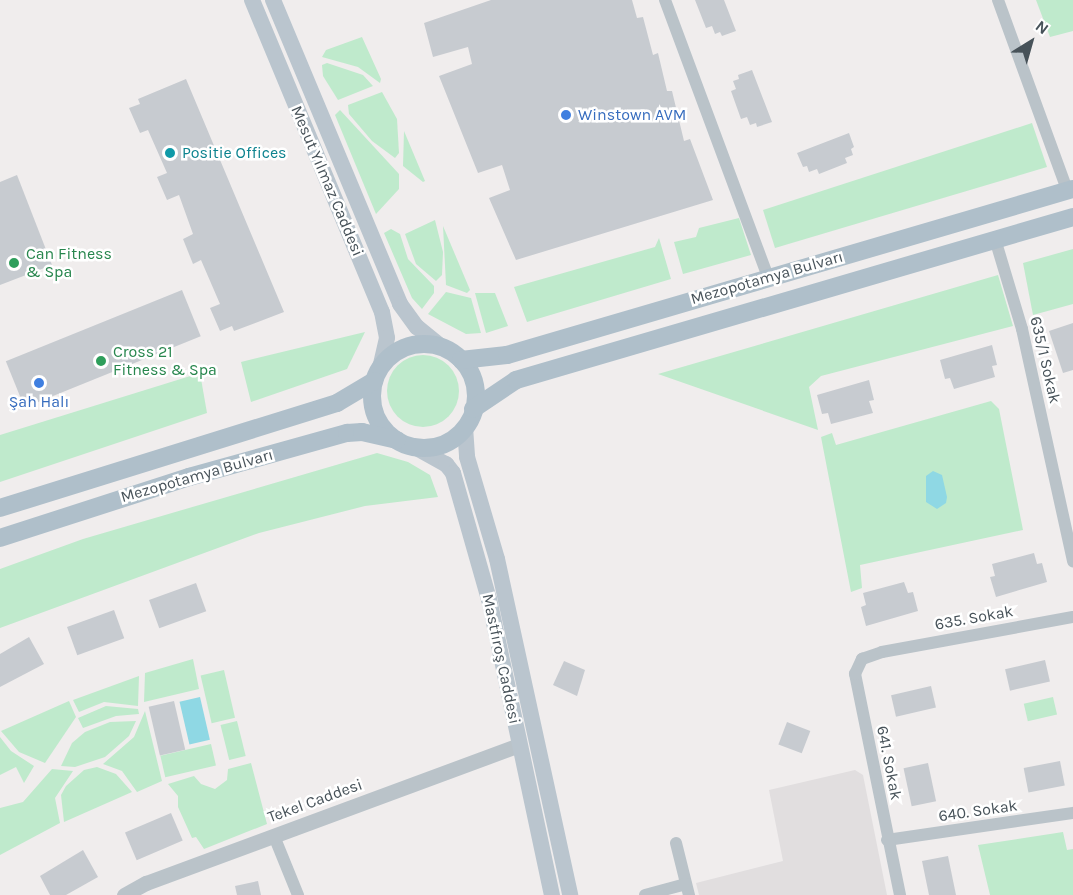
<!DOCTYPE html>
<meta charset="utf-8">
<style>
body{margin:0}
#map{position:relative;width:1073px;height:895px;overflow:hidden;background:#f0eded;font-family:Karla,sans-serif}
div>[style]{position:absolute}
.education>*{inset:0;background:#e1dedf}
.green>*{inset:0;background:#bfeacc;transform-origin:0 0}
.round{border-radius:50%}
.water>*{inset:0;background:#8fd8e4;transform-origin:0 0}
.building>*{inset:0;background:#c7cbd0;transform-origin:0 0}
.minor>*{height:12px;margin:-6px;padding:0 6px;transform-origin:6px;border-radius:6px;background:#bac3c9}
.tertiary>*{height:15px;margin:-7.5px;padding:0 7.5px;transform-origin:7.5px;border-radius:7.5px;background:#bac3c9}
.secondary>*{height:16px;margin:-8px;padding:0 8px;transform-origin:8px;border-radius:8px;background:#bac5ce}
.primary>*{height:18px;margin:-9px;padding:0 9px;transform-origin:9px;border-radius:9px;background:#afbfca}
.primary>.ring{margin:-9px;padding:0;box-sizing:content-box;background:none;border:18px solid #afbfca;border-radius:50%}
.dots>*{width:16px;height:16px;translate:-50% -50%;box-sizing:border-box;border:3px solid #fff;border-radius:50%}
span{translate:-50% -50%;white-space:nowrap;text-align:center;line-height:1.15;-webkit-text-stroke:5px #fff;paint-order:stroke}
.shop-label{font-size:16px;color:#366cbe}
.left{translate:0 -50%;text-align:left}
.culture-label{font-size:16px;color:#0d838f}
.street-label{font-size:16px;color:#475259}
.leisure-label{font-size:16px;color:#27864d}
.north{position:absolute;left:1001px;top:12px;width:60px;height:60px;-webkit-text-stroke:4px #fff;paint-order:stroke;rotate:37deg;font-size:16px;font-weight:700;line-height:24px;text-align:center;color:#475259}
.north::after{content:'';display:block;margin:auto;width:21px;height:27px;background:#475259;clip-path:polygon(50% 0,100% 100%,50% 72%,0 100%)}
</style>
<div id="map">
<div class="education">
<div style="clip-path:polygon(855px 770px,863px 775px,887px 895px,699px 895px,696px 883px,783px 861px,769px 790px)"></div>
</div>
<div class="green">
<div style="clip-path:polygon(1036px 0,1073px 0,1073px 31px,1050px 37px)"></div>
<div style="clip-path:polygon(362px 37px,381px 79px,380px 83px,358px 67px,322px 57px,326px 50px)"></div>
<div style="clip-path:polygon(327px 63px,363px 75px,373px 86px,338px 100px,323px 76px,322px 65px)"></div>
<div style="clip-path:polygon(382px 92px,397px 119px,399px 153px,395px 158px,372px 141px,349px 114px,348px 105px)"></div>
<div style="clip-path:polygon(340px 110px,399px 174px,399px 189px,376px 214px,335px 115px)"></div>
<div style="clip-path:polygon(1032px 123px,1047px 167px,775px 248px,763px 210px)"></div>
<div style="clip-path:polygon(404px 131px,425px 181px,423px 182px,403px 166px)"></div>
<div style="clip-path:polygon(739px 218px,751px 255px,683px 274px,674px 242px,696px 237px,699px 228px)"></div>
<div style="clip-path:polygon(435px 220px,443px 252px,442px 275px,436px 281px,416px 264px,405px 234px)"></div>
<div style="clip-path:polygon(443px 226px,470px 290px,467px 293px,446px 285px)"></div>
<div style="clip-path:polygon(391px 229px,400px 234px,408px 259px,434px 286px,434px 293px,422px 309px,412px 298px,384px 233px)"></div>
<div style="clip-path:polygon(659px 238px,671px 279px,527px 322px,514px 287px,655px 247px)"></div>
<div style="clip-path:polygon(1073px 249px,1073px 304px,1033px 315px,1023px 263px)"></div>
<div style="clip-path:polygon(998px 275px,1013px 326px,821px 376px,809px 387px,818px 430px,658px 374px)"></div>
<div style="clip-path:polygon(446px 292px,471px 298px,481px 333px,466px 334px,428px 314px)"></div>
<div style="clip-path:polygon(475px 293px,495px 293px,508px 326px,486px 333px)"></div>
<div style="clip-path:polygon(365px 332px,347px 369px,251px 402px,241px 362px)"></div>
<div class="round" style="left:387px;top:355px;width:72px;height:72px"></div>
<div style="clip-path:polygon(200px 373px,207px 413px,0 482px,0 435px)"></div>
<div style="clip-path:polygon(991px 401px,999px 409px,1023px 530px,860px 565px,862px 588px,851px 592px,821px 437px,832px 433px,836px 445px)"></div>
<div style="clip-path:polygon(377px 453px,408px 462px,430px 475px,438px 497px,365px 506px,259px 533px,0 628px,0 569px,83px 539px)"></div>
<div style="clip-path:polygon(193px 659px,199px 689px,144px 702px,145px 673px)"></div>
<div style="left:224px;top:670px;width:49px;height:24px;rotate:77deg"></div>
<div style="clip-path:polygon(139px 676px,138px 706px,104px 702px,79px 712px,73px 700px)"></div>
<div style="left:1053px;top:697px;width:18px;height:30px;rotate:77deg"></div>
<div style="clip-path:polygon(69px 701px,76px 717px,45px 763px,19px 752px,1px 731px)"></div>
<div style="clip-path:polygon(106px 706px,138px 709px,139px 714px,116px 716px,83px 728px,78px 718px)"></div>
<div style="clip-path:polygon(145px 711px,162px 781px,137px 792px,122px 771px,103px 764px,134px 737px)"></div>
<div style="clip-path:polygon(136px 721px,129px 736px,105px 757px,75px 767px,61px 766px,72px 743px,85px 732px,110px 722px)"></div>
<div style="left:237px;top:721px;width:36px;height:17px;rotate:76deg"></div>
<div style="clip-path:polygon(0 737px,11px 751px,34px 766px,24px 783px,16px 767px,0 775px)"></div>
<div style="left:211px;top:744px;width:22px;height:52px;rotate:77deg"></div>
<div style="clip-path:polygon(251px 763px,267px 824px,204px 849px,196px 837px,192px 838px,178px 807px,178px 796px,168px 784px,194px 776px,201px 784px,215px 789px,227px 780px,228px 769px)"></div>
<div style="clip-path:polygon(97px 767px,116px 774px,132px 792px,64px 822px,61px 795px,66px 786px,84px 770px)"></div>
<div style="clip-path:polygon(52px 769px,73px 771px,55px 798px,60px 823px,0 855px,0 808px,23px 802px)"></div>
<div style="clip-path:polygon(1063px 832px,1067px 850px,1073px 849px,1073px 895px,990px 895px,978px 845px)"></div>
</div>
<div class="water">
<div style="clip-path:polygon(933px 471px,942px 475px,947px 497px,946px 503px,937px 509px,926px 502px,926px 476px)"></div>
<div style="left:200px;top:697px;width:44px;height:21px;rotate:77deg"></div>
</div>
<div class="building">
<div style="clip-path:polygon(491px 0,632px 0,637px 18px,643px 17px,653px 55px,658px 53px,667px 91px,672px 91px,684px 141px,690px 139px,713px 200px,516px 260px,489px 198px,510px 190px,502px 165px,478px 173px,439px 76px,472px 64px,468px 47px,433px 57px,424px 23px)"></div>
<div style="clip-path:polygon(695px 0,724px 0,736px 31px,722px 36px,720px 32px,715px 34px,712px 26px,706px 28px)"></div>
<div style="clip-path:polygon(752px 70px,772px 122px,757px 127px,756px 123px,750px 125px,747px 117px,741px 119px,731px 91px,736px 89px,733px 81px,739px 79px,738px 75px)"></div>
<div style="clip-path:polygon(186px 79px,284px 312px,234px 331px,232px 326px,220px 331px,210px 308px,220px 304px,201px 260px,193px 264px,183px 239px,193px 234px,179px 195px,167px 200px,157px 177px,167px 173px,148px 130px,140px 133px,129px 108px,140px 104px,138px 99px)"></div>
<div style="clip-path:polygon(849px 133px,854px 147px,851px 149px,853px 155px,845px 158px,847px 163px,819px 174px,817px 169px,809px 172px,807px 166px,803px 167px,797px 153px)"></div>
<div style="clip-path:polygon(17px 175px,52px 265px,0 285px,0 182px)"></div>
<div style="left:182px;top:290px;width:50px;height:190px;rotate:68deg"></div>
<div style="clip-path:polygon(1073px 323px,1073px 370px,1063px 373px,1049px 331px)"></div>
<div style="clip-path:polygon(992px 345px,997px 365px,992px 366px,995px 377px,954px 389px,950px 378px,945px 379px,940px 360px)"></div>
<div style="clip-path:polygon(869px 380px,874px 400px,869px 401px,873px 413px,831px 424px,828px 413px,822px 414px,817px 395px)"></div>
<div style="clip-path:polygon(1034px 553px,1037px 564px,1042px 563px,1047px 582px,996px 597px,990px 577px,995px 576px,992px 564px)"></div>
<div style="clip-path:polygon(904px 582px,908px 593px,913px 592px,918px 611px,866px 626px,861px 607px,866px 605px,863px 593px)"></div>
<div style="left:196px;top:583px;width:30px;height:50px;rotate:70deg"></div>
<div style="left:114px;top:610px;width:30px;height:50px;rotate:70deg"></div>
<div style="clip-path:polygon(29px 637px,44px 664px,0 687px,0 654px)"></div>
<div style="left:1045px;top:660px;width:22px;height:41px;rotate:77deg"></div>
<div style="clip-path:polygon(564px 661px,585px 670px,577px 696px,553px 685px)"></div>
<div style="left:931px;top:686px;width:22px;height:41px;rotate:77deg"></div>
<div style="left:174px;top:701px;width:50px;height:26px;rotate:77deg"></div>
<div style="left:787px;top:722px;width:25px;height:24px;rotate:21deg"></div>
<div style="left:1060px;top:761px;width:25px;height:37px;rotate:79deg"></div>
<div style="left:928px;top:763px;width:39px;height:25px;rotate:78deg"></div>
<div style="left:171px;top:813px;width:30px;height:50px;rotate:67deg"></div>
<div style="clip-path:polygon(83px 850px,98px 877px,66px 895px,50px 895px,40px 876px)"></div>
<div style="clip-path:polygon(948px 856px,956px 895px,929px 895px,922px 861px)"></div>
<div style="clip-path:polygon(258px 881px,261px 895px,237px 895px,235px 886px)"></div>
</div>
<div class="minor">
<div style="left:665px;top:0;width:296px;rotate:69.6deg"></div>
<div style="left:998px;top:0;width:202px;rotate:70deg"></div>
<div style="left:995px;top:239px;width:94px;rotate:73.3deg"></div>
<div style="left:1022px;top:329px;width:238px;rotate:77.6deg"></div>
<div style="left:274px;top:836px;width:64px;rotate:67.9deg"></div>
<div style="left:887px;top:840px;width:188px;rotate:-8.3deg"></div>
<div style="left:676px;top:843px;width:54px;rotate:76deg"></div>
<div style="left:645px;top:895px;width:42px;rotate:-15deg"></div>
<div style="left:900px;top:895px;width:226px;rotate:-101.5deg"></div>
<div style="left:855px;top:674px;width:17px;rotate:-65deg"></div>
<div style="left:862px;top:659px;width:21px;rotate:-19deg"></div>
<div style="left:882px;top:652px;width:194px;rotate:-10.4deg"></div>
</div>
<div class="tertiary">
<div style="left:124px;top:895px;width:25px;rotate:-29deg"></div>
<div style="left:146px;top:883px;width:398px;rotate:-20.3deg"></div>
</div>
<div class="secondary">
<div style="left:252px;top:0;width:338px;rotate:67.4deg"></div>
<div style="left:382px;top:312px;width:26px;rotate:79deg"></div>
<div style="left:387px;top:338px;width:28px;rotate:103deg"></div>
<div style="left:273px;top:0;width:329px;rotate:67.3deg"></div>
<div style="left:400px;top:304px;width:29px;rotate:54deg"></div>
<div style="left:417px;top:327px;width:32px;rotate:39deg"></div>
<div style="left:465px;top:427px;width:30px;rotate:86deg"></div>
<div style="left:467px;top:457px;width:106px;rotate:73.6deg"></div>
<div style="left:497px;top:559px;width:344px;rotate:77.7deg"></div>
<div style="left:413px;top:446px;width:38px;rotate:29deg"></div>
<div style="left:446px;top:464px;width:11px;rotate:52deg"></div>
<div style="left:453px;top:473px;width:131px;rotate:74.1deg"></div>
<div style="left:489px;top:599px;width:303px;rotate:78deg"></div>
</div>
<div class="primary">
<div class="ring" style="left:372px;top:344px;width:86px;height:86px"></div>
<div style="left:461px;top:360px;width:46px;rotate:-6.2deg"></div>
<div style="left:507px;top:355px;width:590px;rotate:-16.35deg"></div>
<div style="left:473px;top:409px;width:52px;rotate:-34deg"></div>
<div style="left:516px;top:380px;width:580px;rotate:-16.31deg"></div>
<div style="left:0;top:508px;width:353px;rotate:-17.3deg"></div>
<div style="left:337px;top:403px;width:43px;rotate:-30.7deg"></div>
<div style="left:0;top:538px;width:199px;rotate:-17.9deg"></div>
<div style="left:189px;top:477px;width:164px;rotate:-15.6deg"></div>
<div style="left:347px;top:433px;width:15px;rotate:-4deg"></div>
<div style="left:362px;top:432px;width:36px;rotate:13deg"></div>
</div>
<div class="dots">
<div style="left:566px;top:115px;background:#3f7fe0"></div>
<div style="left:170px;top:153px;background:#0f9aa8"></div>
<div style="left:14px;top:263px;background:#2e9e5b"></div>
<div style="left:101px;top:361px;background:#2e9e5b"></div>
<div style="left:39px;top:383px;background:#3f7fe0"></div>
</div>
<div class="shop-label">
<span class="left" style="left:578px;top:115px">Winstown AVM</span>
<span style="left:39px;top:402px">Şah Halı</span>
</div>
<div class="culture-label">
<span class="left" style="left:182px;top:153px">Positie Offices</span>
</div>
<div class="street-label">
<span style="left:327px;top:181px;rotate:67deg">Mesut Yılmaz Caddesi</span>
<span style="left:767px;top:278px;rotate:-16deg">Mezopotamya Bulvarı</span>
<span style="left:1045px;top:360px;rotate:77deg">635/1 Sokak</span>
<span style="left:197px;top:476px;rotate:-16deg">Mezopotamya Bulvarı</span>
<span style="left:974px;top:618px;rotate:-10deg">635. Sokak</span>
<span style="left:501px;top:659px;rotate:78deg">Mastfıroş Caddesi</span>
<span style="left:889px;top:763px;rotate:79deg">641. Sokak</span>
<span style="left:315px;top:801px;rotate:-20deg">Tekel Caddesi</span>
<span style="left:978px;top:811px;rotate:-8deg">640. Sokak</span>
</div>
<div class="leisure-label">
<span class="left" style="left:26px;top:263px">Can Fitness<br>&amp; Spa</span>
<span class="left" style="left:113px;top:361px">Cross 21<br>Fitness &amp; Spa</span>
</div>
<div class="north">N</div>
</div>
